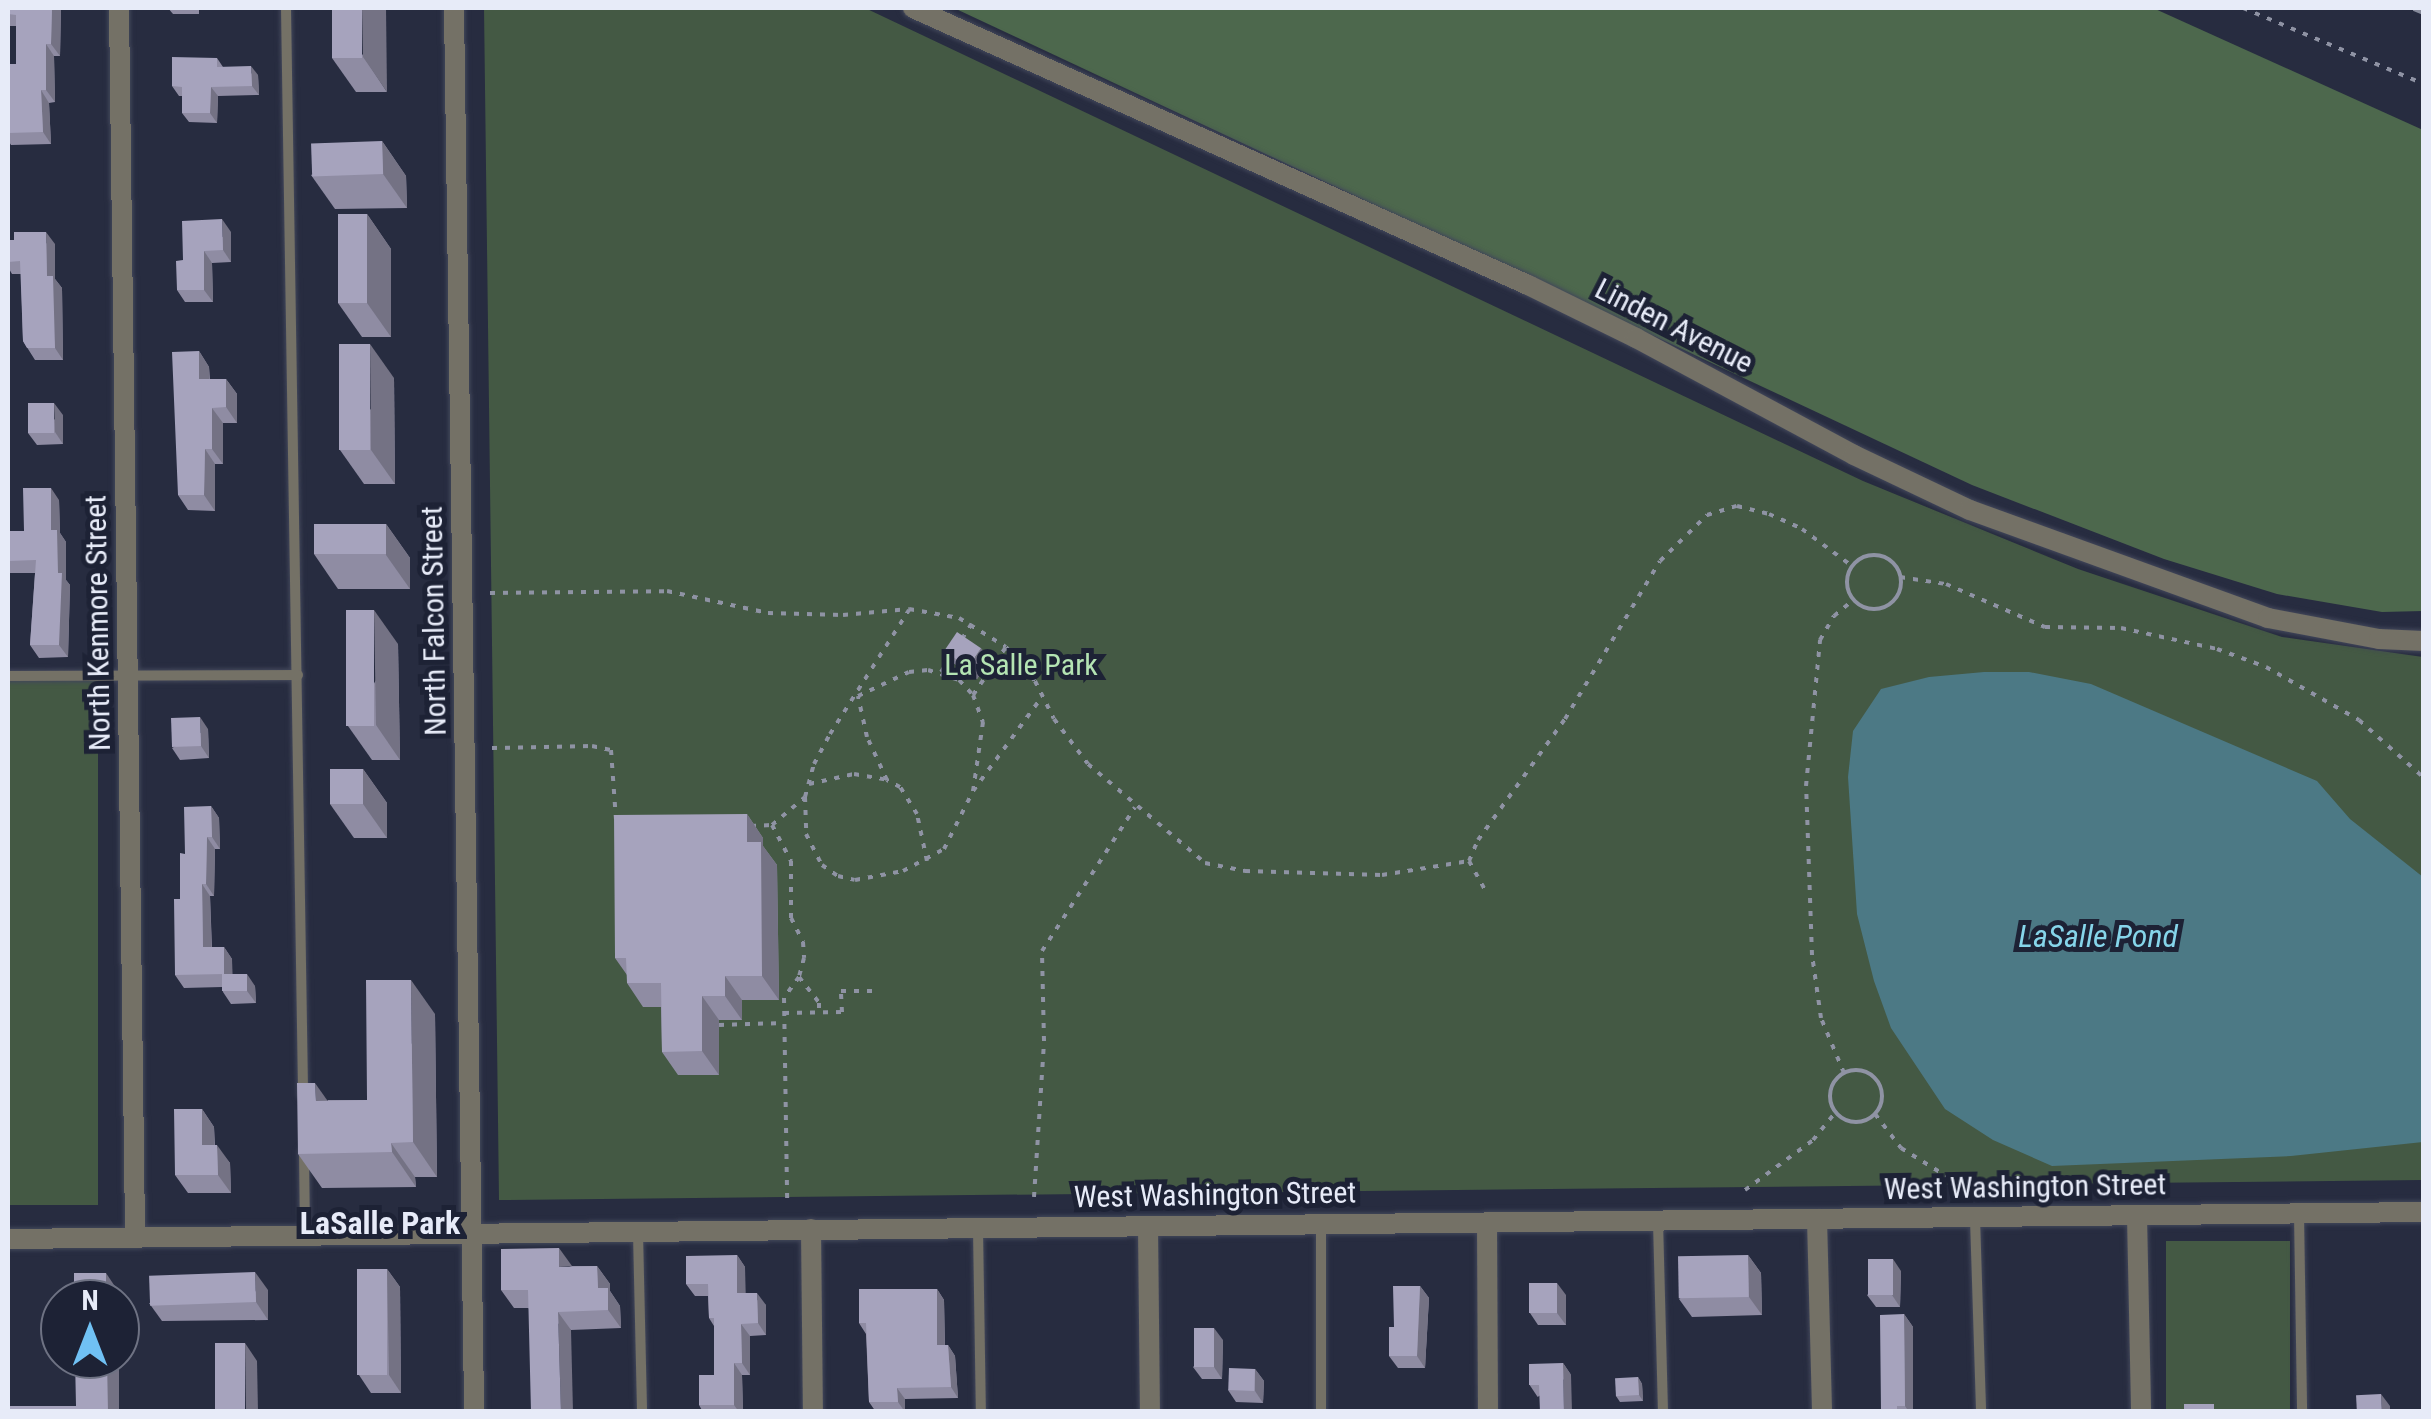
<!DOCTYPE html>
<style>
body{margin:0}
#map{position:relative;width:2431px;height:1419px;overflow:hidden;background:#272c40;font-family:"Roboto Condensed",sans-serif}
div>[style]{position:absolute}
.green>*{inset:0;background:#445944;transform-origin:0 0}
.forest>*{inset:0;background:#4d684d}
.water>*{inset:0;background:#4c7985}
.path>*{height:4px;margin-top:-2px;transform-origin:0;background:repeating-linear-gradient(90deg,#8f93a4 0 5px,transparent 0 13px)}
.path>.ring{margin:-2px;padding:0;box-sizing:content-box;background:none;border:4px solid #8f93a4;border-radius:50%}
.roads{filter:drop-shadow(0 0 2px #42475a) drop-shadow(0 0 2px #42475a)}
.service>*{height:10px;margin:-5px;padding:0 5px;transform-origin:5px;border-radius:5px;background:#747166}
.minor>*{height:20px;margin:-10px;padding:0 10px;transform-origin:10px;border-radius:10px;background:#747166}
.tertiary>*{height:20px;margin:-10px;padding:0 10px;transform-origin:10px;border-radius:10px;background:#747166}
.rail>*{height:6px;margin-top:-3px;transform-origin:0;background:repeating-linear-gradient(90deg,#878b9c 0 20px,transparent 0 30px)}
.wall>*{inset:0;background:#8f8ca3;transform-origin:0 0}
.shaded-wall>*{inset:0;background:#747284;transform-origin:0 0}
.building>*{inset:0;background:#a6a3bd;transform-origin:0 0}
span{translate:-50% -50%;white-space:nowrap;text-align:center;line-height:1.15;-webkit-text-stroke:10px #1d2235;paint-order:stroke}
.street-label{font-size:30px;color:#e7ebf8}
.park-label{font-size:30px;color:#b4e4b3}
.water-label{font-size:32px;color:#86d5ea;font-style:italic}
.neighbourhood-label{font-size:32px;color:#e7ebf8;font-weight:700}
.frame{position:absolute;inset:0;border:10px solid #e7ebf8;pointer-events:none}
.north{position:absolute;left:40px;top:1279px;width:100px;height:100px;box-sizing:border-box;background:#1d2235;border:2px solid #6e7283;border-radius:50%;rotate:0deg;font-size:28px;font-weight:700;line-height:40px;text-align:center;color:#e7ebf8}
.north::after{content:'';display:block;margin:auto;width:35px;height:45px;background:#70c1f4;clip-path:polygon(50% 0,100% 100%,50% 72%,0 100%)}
</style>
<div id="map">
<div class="green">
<div style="clip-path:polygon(484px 8px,865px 8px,1863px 481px,2078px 569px,2282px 637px,2423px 657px,2423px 1180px,499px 1200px)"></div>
<div style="left:8px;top:680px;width:90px;height:525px"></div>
<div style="left:2166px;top:1241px;width:124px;height:170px"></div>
</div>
<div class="forest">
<div style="clip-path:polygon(954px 8px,2153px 8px,2423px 130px,2423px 611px,2382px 612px,2277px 594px,2164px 559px,1972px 485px)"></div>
</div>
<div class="water">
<div style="clip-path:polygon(1984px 672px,2029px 672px,2091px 684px,2317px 781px,2350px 819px,2423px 877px,2423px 1142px,2291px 1156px,2052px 1166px,1993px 1140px,1945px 1109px,1891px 1028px,1874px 981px,1857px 914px,1848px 777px,1853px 731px,1881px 689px,1929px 677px)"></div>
</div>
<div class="path">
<div style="left:2243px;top:8px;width:196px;rotate:22.8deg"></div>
<div class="ring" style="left:1847px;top:555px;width:50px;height:50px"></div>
<div style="left:1900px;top:577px;width:47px;rotate:8.7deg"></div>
<div style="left:1946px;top:584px;width:108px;rotate:23.5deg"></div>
<div style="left:2045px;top:627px;width:76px;rotate:0.8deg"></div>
<div style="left:2121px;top:628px;width:98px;rotate:12.3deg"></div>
<div style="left:2217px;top:649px;width:52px;rotate:20.2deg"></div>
<div style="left:2266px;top:667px;width:107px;rotate:29.7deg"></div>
<div style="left:2359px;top:720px;width:87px;rotate:41.7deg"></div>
<div style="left:490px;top:593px;width:177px;rotate:-0.6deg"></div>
<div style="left:667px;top:591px;width:103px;rotate:12.3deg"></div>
<div style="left:768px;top:613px;width:75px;rotate:1.5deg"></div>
<div style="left:843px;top:615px;width:66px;rotate:-5.2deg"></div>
<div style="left:909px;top:609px;width:51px;rotate:10.2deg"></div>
<div style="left:959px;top:618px;width:55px;rotate:31.7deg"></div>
<div style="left:1006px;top:647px;width:45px;rotate:49.5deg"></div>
<div style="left:1035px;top:681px;width:42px;rotate:63.4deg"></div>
<div style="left:1054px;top:719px;width:56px;rotate:52.9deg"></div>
<div style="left:1088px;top:764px;width:153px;rotate:40.2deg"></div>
<div style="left:1205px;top:863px;width:41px;rotate:11.3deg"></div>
<div style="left:1245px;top:871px;width:137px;rotate:1.7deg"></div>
<div style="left:1382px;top:875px;width:88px;rotate:-9.1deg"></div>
<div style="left:1469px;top:861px;width:23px;rotate:-67deg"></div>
<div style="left:1478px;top:840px;width:149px;rotate:-54.3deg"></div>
<div style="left:1565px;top:719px;width:184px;rotate:-59deg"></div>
<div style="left:1660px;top:561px;width:66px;rotate:-44.4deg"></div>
<div style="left:1707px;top:515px;width:31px;rotate:-17deg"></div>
<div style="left:1737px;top:506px;width:33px;rotate:14deg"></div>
<div style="left:1769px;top:514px;width:36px;rotate:24deg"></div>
<div style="left:1802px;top:529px;width:62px;rotate:36.5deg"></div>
<div style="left:962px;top:639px;width:19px;rotate:-58deg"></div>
<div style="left:941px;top:672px;width:20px;rotate:-57deg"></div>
<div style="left:973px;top:695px;width:58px;rotate:-55.5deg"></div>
<div style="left:492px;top:748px;width:100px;rotate:-1.1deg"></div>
<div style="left:592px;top:746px;width:19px;rotate:12deg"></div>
<div style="left:611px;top:750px;width:69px;rotate:85.9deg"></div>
<div style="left:809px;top:784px;width:46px;rotate:-12.5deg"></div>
<div style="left:854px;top:774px;width:34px;rotate:10deg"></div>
<div style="left:805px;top:797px;width:37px;rotate:88deg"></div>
<div style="left:806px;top:834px;width:35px;rotate:63deg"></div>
<div style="left:822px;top:865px;width:19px;rotate:35deg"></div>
<div style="left:838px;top:876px;width:17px;rotate:13deg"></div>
<div style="left:855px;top:880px;width:49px;rotate:-10.6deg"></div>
<div style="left:903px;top:871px;width:47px;rotate:-28.2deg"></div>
<div style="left:944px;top:849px;width:65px;rotate:-63.4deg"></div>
<div style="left:973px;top:791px;width:115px;rotate:-53.8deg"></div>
<div style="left:772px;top:825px;width:41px;rotate:62.2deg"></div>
<div style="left:791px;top:861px;width:57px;rotate:90deg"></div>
<div style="left:791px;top:918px;width:27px;rotate:63deg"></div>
<div style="left:803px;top:942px;width:16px;rotate:86deg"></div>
<div style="left:804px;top:958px;width:20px;rotate:105deg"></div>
<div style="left:799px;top:977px;width:26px;rotate:126deg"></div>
<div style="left:784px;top:998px;width:202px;rotate:89.1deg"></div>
<div style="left:751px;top:826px;width:21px;rotate:-3deg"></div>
<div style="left:772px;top:825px;width:43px;rotate:-40.3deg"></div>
<div style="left:805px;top:797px;width:34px;rotate:-75deg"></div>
<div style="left:814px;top:764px;width:34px;rotate:-62deg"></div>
<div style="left:830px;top:734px;width:147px;rotate:-57.5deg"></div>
<div style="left:927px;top:861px;width:48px;rotate:-102deg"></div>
<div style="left:917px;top:814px;width:32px;rotate:-122deg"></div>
<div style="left:900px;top:787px;width:15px;rotate:-152deg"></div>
<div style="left:887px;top:780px;width:47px;rotate:-114.9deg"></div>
<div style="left:867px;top:737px;width:42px;rotate:-102.4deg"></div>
<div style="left:858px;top:696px;width:56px;rotate:-25.2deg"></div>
<div style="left:909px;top:672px;width:19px;rotate:-6deg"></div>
<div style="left:928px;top:670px;width:33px;rotate:18deg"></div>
<div style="left:959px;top:680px;width:21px;rotate:47deg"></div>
<div style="left:973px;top:695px;width:29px;rotate:70deg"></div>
<div style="left:983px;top:722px;width:70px;rotate:98.2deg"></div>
<div style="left:1469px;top:861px;width:35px;rotate:61deg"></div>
<div style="left:799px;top:977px;width:33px;rotate:52deg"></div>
<div style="left:819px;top:1003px;width:8px;rotate:90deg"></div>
<div style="left:784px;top:1013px;width:58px;rotate:-1deg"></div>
<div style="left:842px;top:1012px;width:21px;rotate:-93deg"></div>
<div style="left:841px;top:991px;width:36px"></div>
<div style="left:719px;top:1025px;width:65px;rotate:-1.8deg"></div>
<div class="ring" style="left:1830px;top:1070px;width:48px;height:48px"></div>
<div style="left:1844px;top:1073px;width:60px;rotate:-112.7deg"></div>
<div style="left:1821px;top:1018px;width:64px;rotate:-98.1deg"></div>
<div style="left:1812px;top:955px;width:169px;rotate:-92deg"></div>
<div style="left:1806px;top:786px;width:147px;rotate:-84.5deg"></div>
<div style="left:1820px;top:640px;width:28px;rotate:-60deg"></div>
<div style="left:1834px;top:616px;width:25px;rotate:-40deg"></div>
<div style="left:1875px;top:1114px;width:43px;rotate:52.6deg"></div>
<div style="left:1901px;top:1148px;width:74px;rotate:31.8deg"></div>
<div style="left:1745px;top:1190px;width:84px;rotate:-36.3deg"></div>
<div style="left:1813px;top:1140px;width:36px;rotate:-51deg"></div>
<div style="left:1034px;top:1197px;width:156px;rotate:-86.3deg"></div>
<div style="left:1044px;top:1041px;width:90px;rotate:-91.3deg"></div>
<div style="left:1042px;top:951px;width:171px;rotate:-57.1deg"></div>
</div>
<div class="roads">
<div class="service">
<div style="left:286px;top:8px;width:1087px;rotate:89.1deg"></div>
<div style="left:8px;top:676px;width:290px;rotate:-0.2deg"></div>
<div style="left:304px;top:1152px;width:83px;rotate:89.3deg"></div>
<div style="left:2299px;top:1214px;width:198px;rotate:89.1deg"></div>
<div style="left:1975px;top:1218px;width:194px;rotate:88.2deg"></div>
<div style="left:1658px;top:1221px;width:191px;rotate:88.5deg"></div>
<div style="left:1321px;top:1224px;width:188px;rotate:90deg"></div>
<div style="left:978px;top:1229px;width:183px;rotate:89.1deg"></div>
<div style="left:638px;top:1233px;width:179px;rotate:88.7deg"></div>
</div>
<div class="minor">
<div style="left:119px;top:8px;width:1229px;rotate:89.25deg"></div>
<div style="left:2137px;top:1216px;width:196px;rotate:88.8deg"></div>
<div style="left:1487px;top:1223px;width:189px;rotate:89.7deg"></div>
<div style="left:1148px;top:1226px;width:186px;rotate:89.4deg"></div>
<div style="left:811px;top:1229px;width:183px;rotate:89.4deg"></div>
</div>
<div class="tertiary">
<div style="left:454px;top:8px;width:1404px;rotate:89.18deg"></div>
<div style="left:913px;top:8px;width:675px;rotate:24.25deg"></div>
<div style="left:1528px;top:285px;width:120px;rotate:26.1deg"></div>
<div style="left:1636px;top:338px;width:247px;rotate:28.2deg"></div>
<div style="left:1854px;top:455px;width:128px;rotate:25.4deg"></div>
<div style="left:1970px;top:510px;width:317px;rotate:19.9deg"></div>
<div style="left:2268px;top:618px;width:113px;rotate:10.7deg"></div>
<div style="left:2379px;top:639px;width:45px;rotate:2.5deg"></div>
<div style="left:1817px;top:1219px;width:193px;rotate:88.5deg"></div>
<div style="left:8px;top:1239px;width:2416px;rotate:-0.64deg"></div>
</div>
</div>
<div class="rail">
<div style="left:2414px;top:8px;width:11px;rotate:22deg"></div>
</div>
<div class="wall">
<div style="clip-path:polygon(8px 8px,61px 8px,60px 56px,54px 56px,55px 102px,49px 103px,51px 144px,11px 145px,8px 140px,8px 112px,9px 112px,16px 64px,16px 26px,8px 26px)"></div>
<div style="clip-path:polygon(168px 8px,199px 8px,199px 14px,173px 14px)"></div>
<div style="clip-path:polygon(332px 8px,387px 92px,356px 92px,332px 58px)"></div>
<div style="clip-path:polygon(217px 58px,223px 67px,258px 75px,259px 95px,218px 96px,217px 123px,189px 122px,182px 113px,182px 96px,179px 96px,172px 86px)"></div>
<div style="clip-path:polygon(382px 141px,406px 176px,407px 208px,335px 209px,311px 175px)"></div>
<div style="clip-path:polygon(367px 214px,391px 249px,391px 337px,362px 337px,338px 303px)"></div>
<div style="clip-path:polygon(231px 232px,231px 262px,212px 263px,213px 302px,185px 302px,177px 290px,183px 260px)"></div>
<div style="clip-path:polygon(8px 240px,55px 244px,55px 279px,62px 288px,63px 360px,35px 360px,23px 341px,21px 274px,12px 274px,8px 267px)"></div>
<div style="clip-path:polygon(199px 351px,209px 367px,210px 379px,226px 379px,237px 394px,237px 423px,223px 423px,223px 464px,215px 464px,215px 511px,188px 510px,178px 495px)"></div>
<div style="clip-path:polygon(394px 378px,395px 484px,364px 484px,340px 450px)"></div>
<div style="clip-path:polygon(63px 415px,63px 444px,37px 445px,28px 433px)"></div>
<div style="clip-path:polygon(59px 500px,60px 533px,66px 542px,66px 580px,70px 585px,68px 657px,39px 658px,30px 645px,35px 573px,8px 573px,8px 531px,24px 531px)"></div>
<div style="clip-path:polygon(386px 524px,410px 558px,410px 589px,338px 589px,314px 554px)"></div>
<div style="clip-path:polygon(398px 644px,400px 760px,372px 760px,348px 726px)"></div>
<div style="clip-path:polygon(944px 651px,990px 660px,977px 679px,953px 663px)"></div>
<div style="clip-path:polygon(208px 729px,209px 758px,180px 760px,172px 748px)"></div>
<div style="clip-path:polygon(363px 769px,387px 803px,387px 838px,354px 838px,330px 804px)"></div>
<div style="clip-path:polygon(211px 806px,219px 818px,220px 849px,215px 849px,214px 896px,210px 896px,212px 947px,224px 947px,232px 959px,232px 975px,255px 986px,256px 1003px,231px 1004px,223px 992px,222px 987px,184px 988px,175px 975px,180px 899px,185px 854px)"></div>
<div style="clip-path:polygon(747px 814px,763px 838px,763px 846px,777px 865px,779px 1000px,742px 1000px,742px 1020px,719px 1020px,719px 1075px,678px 1075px,662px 1052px,661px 1007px,643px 1007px,627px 983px,627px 975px,615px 958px)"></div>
<div style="clip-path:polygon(435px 1014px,437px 1177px,415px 1177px,416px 1187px,322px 1188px,298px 1154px,328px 1100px,367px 1100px)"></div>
<div style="clip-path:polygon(202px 1109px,214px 1127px,215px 1145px,230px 1163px,231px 1193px,188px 1193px,175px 1175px)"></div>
<div style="clip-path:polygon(737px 1255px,745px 1267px,745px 1293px,766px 1305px,766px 1335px,750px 1336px,750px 1375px,742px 1375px,743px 1412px,703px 1412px,699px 1405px,714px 1375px,714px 1326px,709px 1318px,708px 1296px,695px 1296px,686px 1284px)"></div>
<div style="clip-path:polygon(1748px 1255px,1761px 1273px,1762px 1315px,1692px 1317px,1679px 1299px)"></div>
<div style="clip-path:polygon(572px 1266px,597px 1266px,610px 1284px,610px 1291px,620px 1306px,621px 1328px,571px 1330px,528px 1308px,514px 1308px,501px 1290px)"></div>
<div style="clip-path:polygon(387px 1269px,400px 1287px,401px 1393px,371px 1393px,359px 1375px)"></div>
<div style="clip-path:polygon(1901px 1271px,1900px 1307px,1876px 1307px,1867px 1295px)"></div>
<div style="clip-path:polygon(1420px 1286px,1429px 1298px,1425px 1368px,1398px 1368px,1389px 1356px,1394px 1327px)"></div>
<div style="clip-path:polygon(937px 1289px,944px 1300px,945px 1345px,948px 1345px,955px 1356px,958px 1398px,905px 1399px,905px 1412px,876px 1412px,869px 1402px,866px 1334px,859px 1323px)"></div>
<div style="clip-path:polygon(268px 1290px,268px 1320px,162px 1321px,149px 1303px)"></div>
<div style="clip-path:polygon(1566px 1295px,1566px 1325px,1538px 1325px,1530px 1313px)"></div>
<div style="clip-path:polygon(1904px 1314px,1913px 1327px,1913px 1412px,1881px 1412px)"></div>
<div style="clip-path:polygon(1223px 1340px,1222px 1379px,1202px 1379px,1193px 1367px)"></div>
<div style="left:1563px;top:1363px;width:14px;height:40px;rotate:56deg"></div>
<div style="clip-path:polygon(1255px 1369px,1264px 1381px,1263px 1403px,1236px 1402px,1228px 1390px)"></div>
<div style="clip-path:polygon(1638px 1377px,1642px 1384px,1643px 1401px,1620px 1402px,1616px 1396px)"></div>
</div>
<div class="shaded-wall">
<div style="clip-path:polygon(52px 8px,61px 8px,60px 56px,51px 44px)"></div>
<div style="clip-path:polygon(362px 8px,386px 8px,387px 92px,363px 57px)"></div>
<div style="clip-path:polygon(46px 44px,54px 56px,55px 102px,46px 90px)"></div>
<div style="clip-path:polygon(251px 66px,258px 75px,259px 95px,252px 86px)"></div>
<div style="clip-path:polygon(211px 87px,218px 96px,217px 123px,210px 113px)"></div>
<div style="clip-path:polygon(41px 90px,49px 103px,51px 144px,43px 132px)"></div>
<div style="clip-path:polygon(382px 141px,406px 176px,407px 208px,383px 174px)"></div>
<div style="clip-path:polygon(367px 214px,391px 249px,391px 337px,367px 303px)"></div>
<div style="clip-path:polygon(222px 219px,231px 232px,231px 262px,223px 250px)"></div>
<div style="clip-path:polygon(46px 232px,55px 244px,55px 279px,62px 288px,63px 360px,55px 348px,47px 276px)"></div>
<div style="clip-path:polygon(204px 251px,212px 263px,213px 302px,204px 290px)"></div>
<div style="clip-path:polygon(370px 344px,394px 378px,395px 484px,371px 450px)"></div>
<div style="clip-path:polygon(199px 351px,209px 367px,210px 394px,199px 379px)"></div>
<div style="clip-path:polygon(226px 379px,237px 394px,237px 423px,226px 407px)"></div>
<div style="clip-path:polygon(54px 403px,63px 415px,63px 444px,55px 432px)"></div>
<div style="clip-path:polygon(212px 408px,223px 423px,223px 464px,212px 449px)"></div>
<div style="clip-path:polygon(205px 449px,215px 464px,215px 511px,204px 495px)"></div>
<div style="clip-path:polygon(51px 488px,59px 500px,60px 533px,66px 542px,66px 580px,70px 585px,68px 657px,59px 645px,51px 530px)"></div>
<div style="clip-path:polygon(386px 524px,410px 558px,410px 589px,386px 555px)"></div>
<div style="clip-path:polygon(374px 610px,398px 644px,400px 760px,376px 725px)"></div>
<div style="clip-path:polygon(981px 648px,990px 660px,977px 679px,969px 667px)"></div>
<div style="clip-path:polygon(200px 717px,208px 729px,209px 758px,201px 746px)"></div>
<div style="clip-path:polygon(363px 769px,387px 803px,387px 838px,363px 804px)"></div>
<div style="clip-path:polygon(211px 806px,219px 818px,220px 849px,212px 837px)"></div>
<div style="clip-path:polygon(747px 814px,763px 838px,763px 846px,777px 865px,779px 1000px,762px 976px,747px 842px)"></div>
<div style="clip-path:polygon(207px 837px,215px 849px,214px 896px,206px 884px)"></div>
<div style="clip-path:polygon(202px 884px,210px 896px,212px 960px,203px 947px)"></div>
<div style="clip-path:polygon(224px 947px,232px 959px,233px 986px,224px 974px)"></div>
<div style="clip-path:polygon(247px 974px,255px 986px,256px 1003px,247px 991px)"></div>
<div style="clip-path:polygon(725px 976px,742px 1000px,742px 1020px,725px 996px)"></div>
<div style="clip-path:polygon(411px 980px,435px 1014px,437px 1177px,413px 1142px)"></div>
<div style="clip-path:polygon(702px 996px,719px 1020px,719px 1075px,702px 1051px)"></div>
<div style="clip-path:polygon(315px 1083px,339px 1117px,316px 1101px)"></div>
<div style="clip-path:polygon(202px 1109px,214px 1127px,215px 1163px,202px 1145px)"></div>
<div style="clip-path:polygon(391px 1143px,415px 1177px,416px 1187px,392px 1152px)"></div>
<div style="clip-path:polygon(217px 1145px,230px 1163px,231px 1193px,218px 1175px)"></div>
<div style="clip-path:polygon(559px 1248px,572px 1266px,559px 1267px)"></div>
<div style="clip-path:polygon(737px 1255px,745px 1267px,746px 1305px,737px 1293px)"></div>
<div style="clip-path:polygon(1748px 1255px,1761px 1273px,1762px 1315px,1749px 1297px)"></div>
<div style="clip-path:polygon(1893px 1259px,1901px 1271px,1900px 1307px,1892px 1295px)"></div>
<div style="clip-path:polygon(597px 1266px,610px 1284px,610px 1291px,620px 1306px,621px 1328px,608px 1310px,598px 1288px)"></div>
<div style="clip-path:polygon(387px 1269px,400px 1287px,401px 1393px,389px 1375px)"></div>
<div style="clip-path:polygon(255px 1272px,268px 1290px,268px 1320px,256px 1302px)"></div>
<div style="clip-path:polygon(106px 1273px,118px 1291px,119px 1299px,106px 1299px)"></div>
<div style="clip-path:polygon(1557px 1283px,1566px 1295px,1566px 1325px,1557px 1313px)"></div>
<div style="clip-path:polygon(1420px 1286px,1429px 1298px,1425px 1368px,1417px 1356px)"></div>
<div style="clip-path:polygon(937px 1289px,944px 1300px,945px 1356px,937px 1345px)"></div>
<div style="clip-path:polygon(757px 1293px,766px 1305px,766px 1335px,758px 1323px)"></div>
<div style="clip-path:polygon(558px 1312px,571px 1330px,573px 1412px,561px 1412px)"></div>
<div style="clip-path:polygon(1904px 1314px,1913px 1327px,1913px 1412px,1909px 1412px,1905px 1406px)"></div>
<div style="clip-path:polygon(741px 1324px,750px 1336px,750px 1375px,742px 1363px)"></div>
<div style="clip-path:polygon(1214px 1328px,1223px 1340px,1222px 1379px,1214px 1367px)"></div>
<div style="clip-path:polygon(245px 1343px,257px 1361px,258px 1412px,246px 1412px)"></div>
<div style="clip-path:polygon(948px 1345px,955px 1356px,958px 1398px,951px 1387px)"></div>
<div style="left:107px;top:1359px;width:12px;height:53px"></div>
<div style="clip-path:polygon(734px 1363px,742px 1375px,743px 1412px,739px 1412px,734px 1405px)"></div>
<div style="clip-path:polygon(1563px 1363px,1571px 1375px,1572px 1412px,1564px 1412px)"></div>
<div style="clip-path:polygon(1255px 1369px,1264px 1381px,1263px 1403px,1255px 1391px)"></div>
<div style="clip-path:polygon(1638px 1377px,1642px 1384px,1643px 1401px,1639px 1395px)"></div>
<div style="clip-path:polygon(897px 1388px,905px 1399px,905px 1412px,898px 1402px)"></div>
<div style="clip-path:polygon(2381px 1394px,2390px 1406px,2390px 1412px,2382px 1412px)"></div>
</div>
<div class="building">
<div style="clip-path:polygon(8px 8px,52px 8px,51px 44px,46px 44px,46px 90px,41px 90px,43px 132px,8px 133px,8px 112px,9px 112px,8px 64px,16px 64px,16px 15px,8px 14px)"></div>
<div style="left:332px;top:8px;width:30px;height:50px"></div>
<div style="clip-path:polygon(172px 57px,217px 58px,217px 67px,251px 66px,252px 86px,211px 87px,210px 113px,182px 113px,182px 87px,172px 86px)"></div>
<div style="left:382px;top:141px;width:33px;height:71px;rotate:88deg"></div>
<div style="left:338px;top:214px;width:29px;height:89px"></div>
<div style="clip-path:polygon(222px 219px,223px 250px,204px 251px,204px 290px,177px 290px,176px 261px,183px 260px,182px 221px)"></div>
<div style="clip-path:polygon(14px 232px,46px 232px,47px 276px,53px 276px,55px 348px,27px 348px,23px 341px,20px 261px,8px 262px,8px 240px,14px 240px)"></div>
<div style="left:339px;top:344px;width:31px;height:106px"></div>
<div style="clip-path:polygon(199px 351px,199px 379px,226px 379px,226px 407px,212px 408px,212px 449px,205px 449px,204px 495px,178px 495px,172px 352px)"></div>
<div style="left:28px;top:403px;width:26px;height:30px"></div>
<div style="clip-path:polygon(23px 488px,51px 488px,51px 530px,57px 530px,58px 573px,62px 573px,59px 645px,30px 645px,36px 560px,8px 561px,8px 531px,24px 531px)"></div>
<div style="left:314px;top:524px;width:72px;height:30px"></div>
<div style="left:346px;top:610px;width:28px;height:116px"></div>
<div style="left:957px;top:632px;width:29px;height:23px;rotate:34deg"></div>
<div style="left:200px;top:717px;width:29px;height:29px;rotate:88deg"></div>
<div style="left:330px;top:769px;width:33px;height:35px"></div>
<div style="clip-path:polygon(211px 806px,212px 837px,207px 837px,206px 884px,202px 884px,203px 947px,224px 947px,224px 974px,175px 975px,174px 899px,180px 899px,180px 853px,185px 854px,184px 807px)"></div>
<div style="clip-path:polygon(747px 814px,747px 842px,761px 842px,762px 976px,725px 976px,725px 996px,702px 996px,702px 1051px,662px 1052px,661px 983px,627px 983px,626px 958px,615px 958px,614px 815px)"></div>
<div style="left:247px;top:974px;width:17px;height:25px;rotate:90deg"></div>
<div style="clip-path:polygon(366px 980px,411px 980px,413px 1142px,391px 1143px,392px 1152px,298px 1154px,297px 1083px,315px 1083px,316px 1101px,367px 1100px)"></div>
<div style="clip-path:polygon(174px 1109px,202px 1109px,202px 1145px,217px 1145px,218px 1175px,175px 1175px)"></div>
<div style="clip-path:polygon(559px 1248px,559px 1267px,597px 1266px,598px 1288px,608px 1288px,608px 1310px,558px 1312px,561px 1412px,531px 1412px,528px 1290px,501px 1290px,501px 1249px)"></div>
<div style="clip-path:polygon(737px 1255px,737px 1293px,757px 1293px,758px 1323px,741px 1324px,742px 1363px,734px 1363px,734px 1405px,699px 1405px,699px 1375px,714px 1375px,714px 1318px,709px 1318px,708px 1284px,686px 1284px,686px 1256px)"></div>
<div style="left:1748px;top:1255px;width:42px;height:70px;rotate:89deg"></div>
<div style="left:1868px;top:1259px;width:25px;height:36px"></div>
<div style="left:357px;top:1269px;width:30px;height:106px"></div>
<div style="left:255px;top:1272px;width:30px;height:106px;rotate:88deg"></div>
<div style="left:74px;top:1273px;width:32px;height:26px"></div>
<div style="left:1529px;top:1283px;width:28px;height:30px"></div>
<div style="clip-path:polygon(1393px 1286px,1420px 1286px,1417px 1356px,1389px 1356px,1389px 1327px,1394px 1327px)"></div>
<div style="clip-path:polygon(859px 1289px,937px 1289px,937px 1345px,948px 1345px,951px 1387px,897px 1388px,898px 1402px,869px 1402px,866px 1323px,859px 1323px)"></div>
<div style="clip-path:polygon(1904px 1314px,1905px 1406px,1897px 1406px,1897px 1412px,1881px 1412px,1880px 1315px)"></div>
<div style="left:1194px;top:1328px;width:20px;height:39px"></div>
<div style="left:215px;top:1343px;width:30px;height:69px"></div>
<div style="clip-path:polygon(75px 1359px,107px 1359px,108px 1412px,8px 1412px,8px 1406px,76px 1406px)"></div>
<div style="clip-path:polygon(1563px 1363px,1564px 1412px,1540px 1412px,1539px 1385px,1529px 1385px,1529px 1364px)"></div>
<div style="left:1229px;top:1368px;width:26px;height:22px;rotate:2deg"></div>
<div style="left:1638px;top:1377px;width:18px;height:23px;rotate:87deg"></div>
<div style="left:2381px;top:1394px;width:18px;height:25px;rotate:87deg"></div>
<div style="left:2214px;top:1404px;width:8px;height:30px;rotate:90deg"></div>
<div style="left:1194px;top:1409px;width:37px;height:3px"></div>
</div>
<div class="street-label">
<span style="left:1674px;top:326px;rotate:27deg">Linden Avenue</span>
<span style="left:434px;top:621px;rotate:-91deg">North Falcon Street</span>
<span style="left:98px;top:623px;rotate:-91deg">North Kenmore Street</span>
<span style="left:2025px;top:1187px;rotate:-1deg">West Washington Street</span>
<span style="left:1215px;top:1195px;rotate:-1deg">West Washington Street</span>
</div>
<div class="park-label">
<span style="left:1021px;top:665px">La Salle Park</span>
</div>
<div class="water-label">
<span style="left:2098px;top:936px">LaSalle Pond</span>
</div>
<div class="neighbourhood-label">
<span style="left:380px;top:1223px">LaSalle Park</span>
</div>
<div class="frame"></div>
<div class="north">N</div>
</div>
